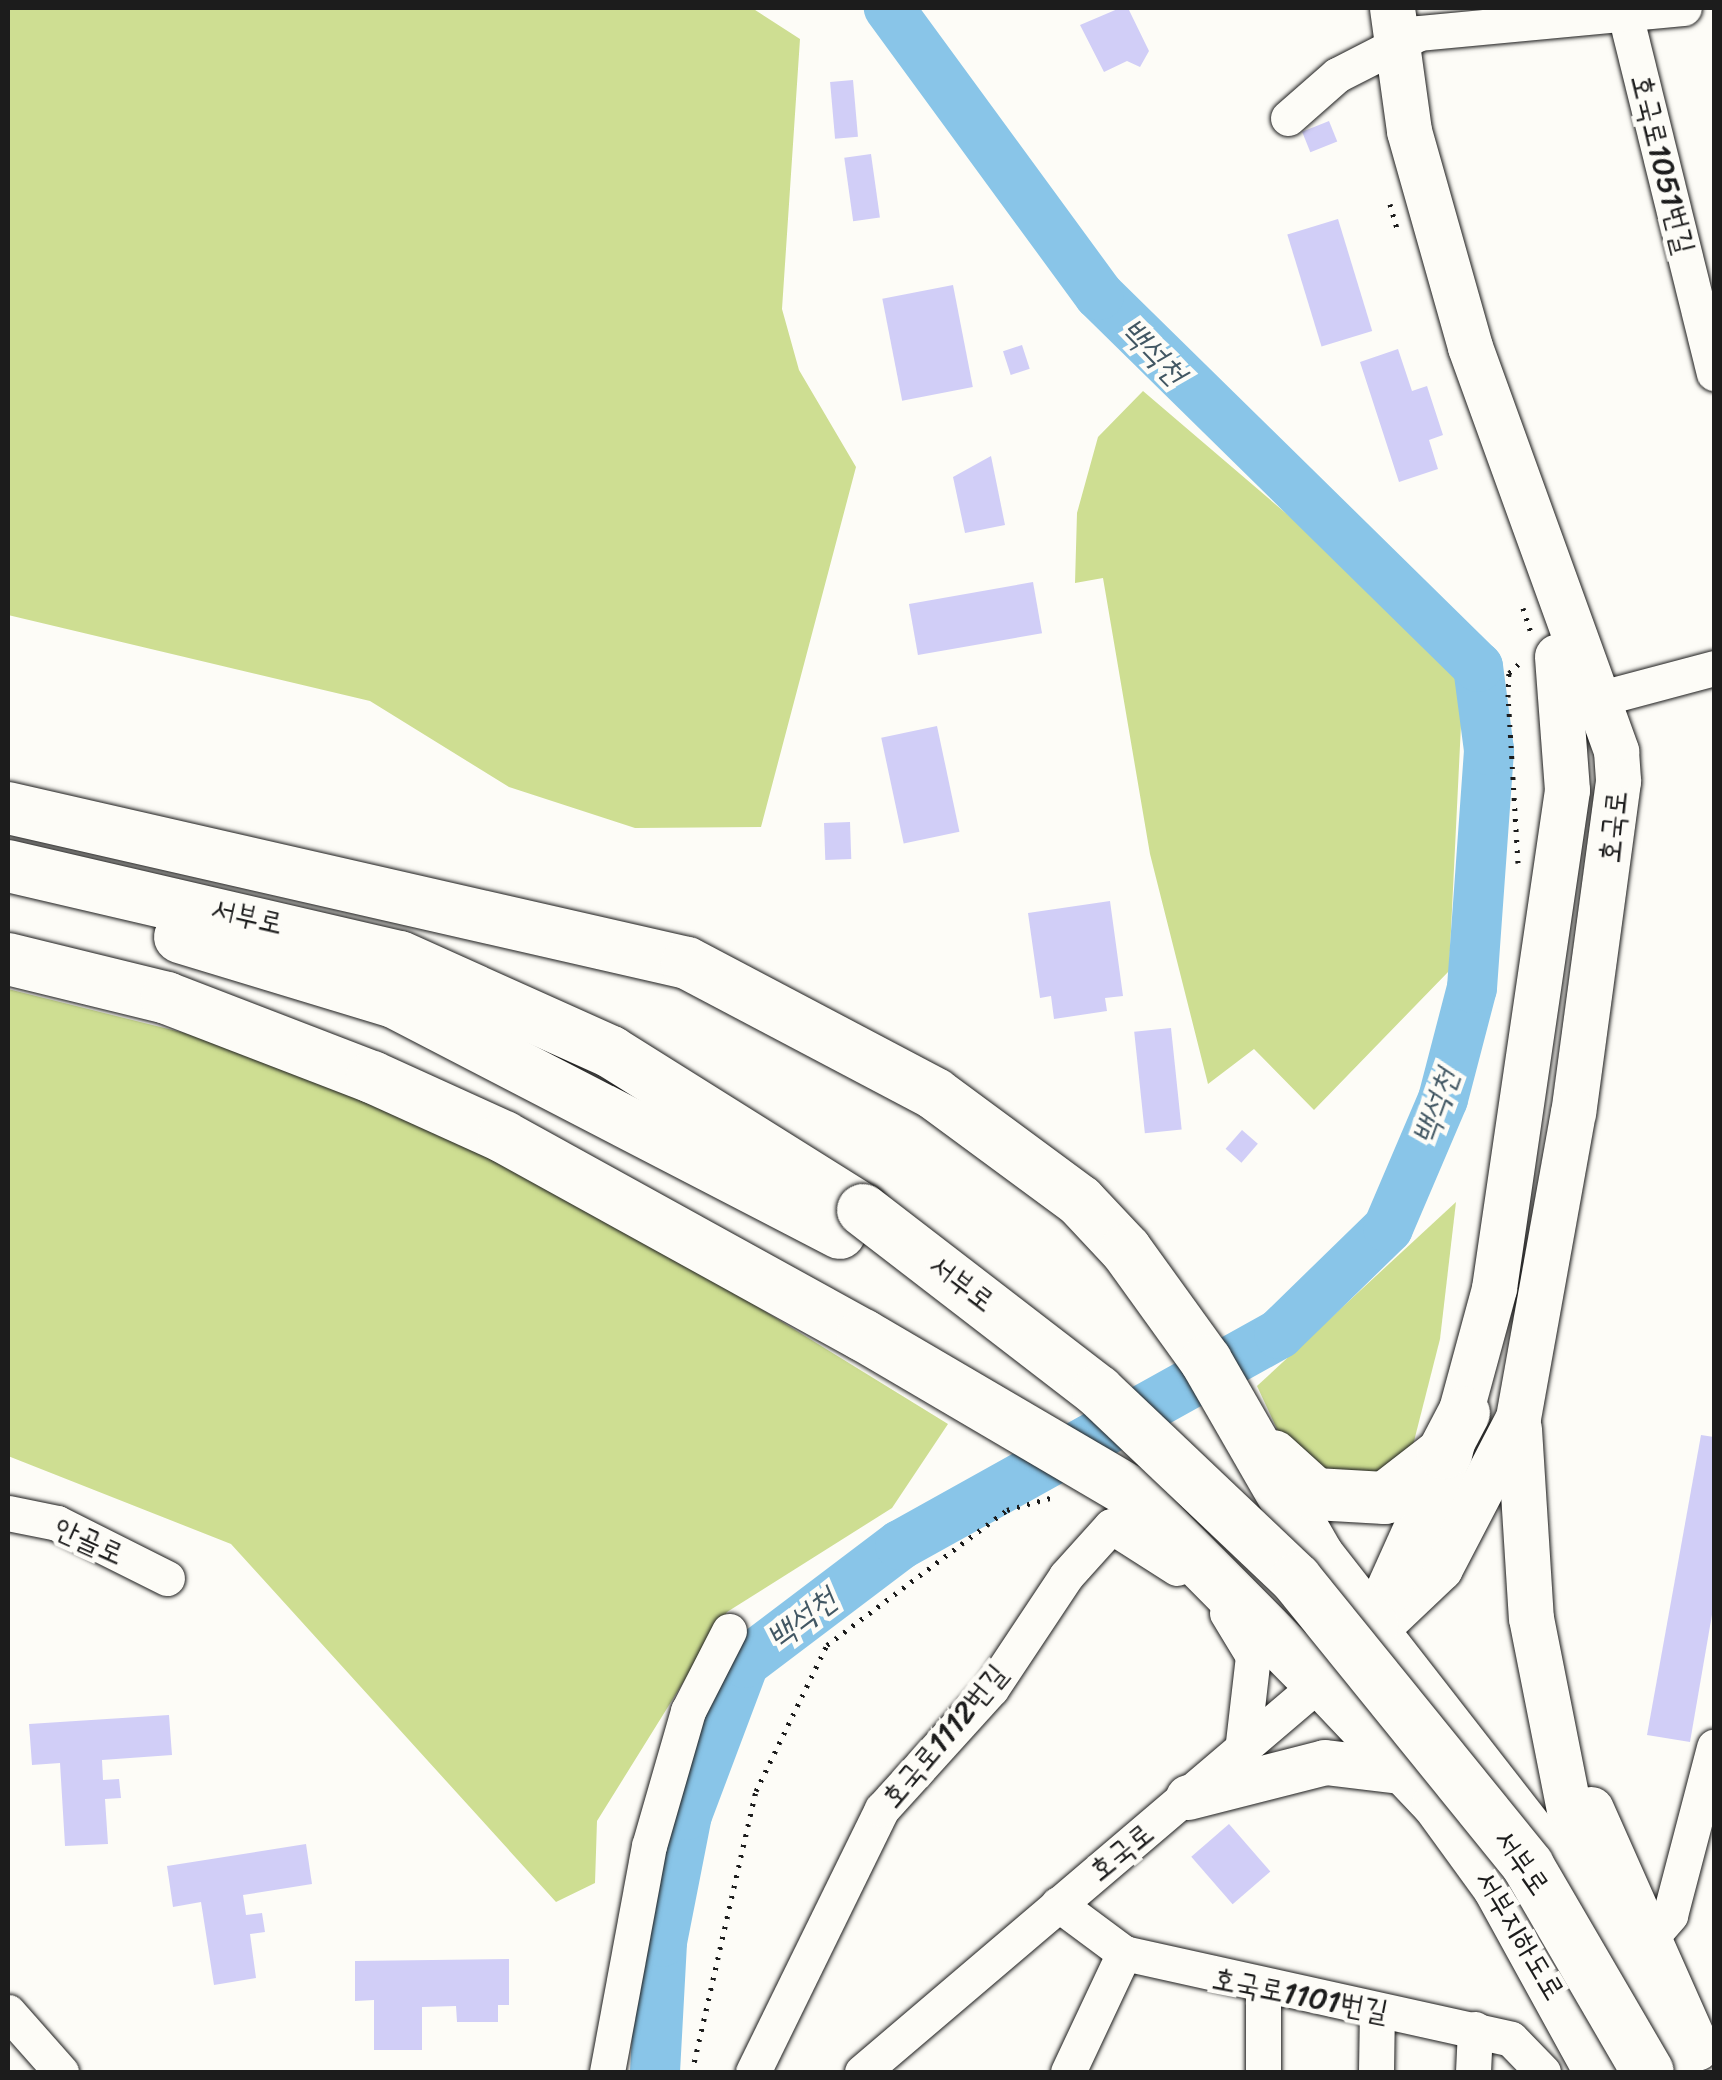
<!DOCTYPE html>
<meta charset="utf-8">
<style>
body{margin:0}
#map{position:relative;width:1722px;height:2080px;overflow:hidden;background:#fdfcf7;font-family:Sriracha,"Poor Story",sans-serif}
div>[style]{position:absolute}
.green>*{inset:0;background:#cede92}
.river>*{height:50px;margin:-25px;padding:0 25px;transform-origin:25px;border-radius:25px;background:#89c5e8}
.building>*{inset:0;background:#d1cef7;transform-origin:0 0}
.path>*{height:5px;margin-top:-2.5px;transform-origin:0;background:repeating-linear-gradient(90deg,#1c1c1c 0 2.5px,transparent 0 10.5px)}
.roads{filter:drop-shadow(0 0 2px #1c1c1c) drop-shadow(0 0 2px #1c1c1c)}
.minor>*{height:35px;margin:-17.5px;padding:0 17.5px;transform-origin:17.5px;border-radius:17.5px;background:#fdfcf7}
.major>*{height:45px;margin:-22.5px;padding:0 22.5px;transform-origin:22.5px;border-radius:22.5px;background:#fdfcf7}
.highway>*{height:52px;margin:-26px;padding:0 26px;transform-origin:26px;border-radius:26px;background:#fdfcf7}
.bridges{filter:drop-shadow(0 0 2px #1c1c1c) drop-shadow(0 0 2px #1c1c1c)}
.highway-bridge>*{height:52px;margin:-26px;padding:0 26px;transform-origin:26px;border-radius:26px;background:#fdfcf7}
span{translate:-50% -50%;white-space:nowrap;text-align:center;line-height:1.15;-webkit-text-stroke:9px #fdfcf7;paint-order:stroke}
.street-label{font-size:30px;color:#1c1c1c}
.water-label{font-size:32px;color:#425763;font-style:italic}
.frame{position:absolute;inset:0;border:10px solid #1c1c1c;pointer-events:none}
</style>
<div id="map">
<div class="green">
<div style="clip-path:polygon(8px 8px,752px 8px,800px 39px,782px 309px,799px 370px,856px 467px,761px 827px,635px 828px,509px 787px,370px 701px,8px 615px)"></div>
<div style="clip-path:polygon(1143px 391px,1413px 622px,1463px 684px,1449px 971px,1314px 1110px,1254px 1049px,1208px 1084px,1150px 854px,1103px 578px,1075px 583px,1077px 513px,1098px 437px)"></div>
<div style="clip-path:polygon(8px 989px,401px 1087px,948px 1424px,892px 1508px,727px 1612px,597px 1821px,595px 1883px,556px 1902px,231px 1544px,8px 1456px)"></div>
<div style="clip-path:polygon(1456px 1202px,1440px 1339px,1412px 1449px,1373px 1488px,1297px 1472px,1257px 1386px)"></div>
</div>
<div class="river">
<div style="left:655px;top:2072px;width:130px;rotate:-86.9deg"></div>
<div style="left:662px;top:1942px;width:129px;rotate:-78.9deg"></div>
<div style="left:687px;top:1815px;width:162px;rotate:-69.4deg"></div>
<div style="left:744px;top:1663px;width:196px;rotate:-37.1deg"></div>
<div style="left:900px;top:1545px;width:434px;rotate:-29.1deg"></div>
<div style="left:1279px;top:1334px;width:152px;rotate:-44.2deg"></div>
<div style="left:1388px;top:1228px;width:140px;rotate:-66.9deg"></div>
<div style="left:1443px;top:1099px;width:115px;rotate:-75.4deg"></div>
<div style="left:1472px;top:988px;width:239px;rotate:-85.9deg"></div>
<div style="left:1489px;top:750px;width:84px;rotate:-97.5deg"></div>
<div style="left:1478px;top:667px;width:531px;rotate:-135.53deg"></div>
<div style="left:1099px;top:295px;width:356px;rotate:-126.2deg"></div>
</div>
<div class="building">
<div style="clip-path:polygon(1120px 8px,1128px 8px,1149px 51px,1140px 67px,1127px 61px,1104px 72px,1080px 25px)"></div>
<div style="left:853px;top:80px;width:57px;height:23px;rotate:85deg"></div>
<div style="left:1329px;top:121px;width:22px;height:29px;rotate:68deg"></div>
<div style="left:871px;top:154px;width:64px;height:27px;rotate:82deg"></div>
<div style="left:1338px;top:219px;width:117px;height:53px;rotate:73deg"></div>
<div style="left:953px;top:285px;width:104px;height:72px;rotate:79deg"></div>
<div style="left:1022px;top:345px;width:25px;height:20px;rotate:72deg"></div>
<div style="clip-path:polygon(1398px 349px,1412px 391px,1427px 386px,1443px 435px,1429px 440px,1438px 469px,1399px 482px,1360px 362px)"></div>
<div style="clip-path:polygon(991px 456px,1005px 525px,965px 533px,953px 477px)"></div>
<div style="left:1033px;top:582px;width:52px;height:126px;rotate:80deg"></div>
<div style="left:937px;top:726px;width:108px;height:57px;rotate:78deg"></div>
<div style="left:850px;top:822px;width:37px;height:26px;rotate:88deg"></div>
<div style="clip-path:polygon(1110px 901px,1123px 996px,1105px 998px,1107px 1011px,1054px 1019px,1051px 996px,1040px 998px,1028px 913px)"></div>
<div style="left:1171px;top:1028px;width:102px;height:37px;rotate:84deg"></div>
<div style="left:1242px;top:1130px;width:21px;height:25px;rotate:41deg"></div>
<div style="clip-path:polygon(1701px 1435px,1714px 1437px,1714px 1603px,1690px 1742px,1647px 1735px)"></div>
<div style="clip-path:polygon(169px 1715px,172px 1755px,102px 1760px,103px 1780px,119px 1779px,121px 1798px,105px 1799px,108px 1844px,65px 1846px,60px 1763px,32px 1765px,29px 1724px)"></div>
<div style="left:1229px;top:1824px;width:63px;height:50px;rotate:49deg"></div>
<div style="clip-path:polygon(306px 1844px,312px 1884px,243px 1895px,246px 1915px,262px 1913px,265px 1932px,250px 1934px,256px 1978px,214px 1985px,201px 1902px,173px 1907px,167px 1866px)"></div>
<div style="clip-path:polygon(509px 1959px,509px 2005px,498px 2005px,498px 2022px,457px 2022px,456px 2006px,422px 2007px,422px 2050px,374px 2050px,374px 2000px,355px 2001px,355px 1961px)"></div>
</div>
<div class="path">
<div style="left:1390px;top:204px;width:29px;rotate:74deg"></div>
<div style="left:1523px;top:608px;width:28px;rotate:72deg"></div>
<div style="left:1518px;top:863px;width:166px;rotate:-93.4deg"></div>
<div style="left:1508px;top:697px;width:24px;rotate:-88deg"></div>
<div style="left:1509px;top:673px;width:19px;rotate:-43deg"></div>
<div style="left:692px;top:2072px;width:288px;rotate:-77.2deg"></div>
<div style="left:756px;top:1791px;width:162px;rotate:-64.1deg"></div>
<div style="left:827px;top:1645px;width:225px;rotate:-36.9deg"></div>
<div style="left:1007px;top:1510px;width:52px;rotate:-15.6deg"></div>
</div>
<div class="roads">
<div class="minor">
<div style="left:1625px;top:14px;width:370px;rotate:76.1deg"></div>
<div style="left:1288px;top:118px;width:65px;rotate:-41.3deg"></div>
<div style="left:1337px;top:75px;width:92px;rotate:-27.1deg"></div>
<div style="left:1419px;top:33px;width:266px;rotate:-5.4deg"></div>
<div style="left:1594px;top:700px;width:124px;rotate:-14.9deg"></div>
<div style="left:8px;top:1513px;width:50px;rotate:11.5deg"></div>
<div style="left:57px;top:1523px;width:123px;rotate:26.6deg"></div>
<div style="left:1227px;top:1613px;width:50px;rotate:58.8deg"></div>
<div style="left:1253px;top:1656px;width:96px;rotate:96.6deg"></div>
<div style="left:1058px;top:1904px;width:82px;rotate:36.6deg"></div>
<div style="left:1124px;top:1953px;width:396px;rotate:12.5deg"></div>
<div style="left:1511px;top:2039px;width:46px;rotate:45.9deg"></div>
<div style="left:1646px;top:1943px;width:37px;rotate:-49deg"></div>
<div style="left:1670px;top:1915px;width:174px;rotate:-75.3deg"></div>
<div style="left:8px;top:2012px;width:80px;rotate:48.5deg"></div>
<div style="left:607px;top:2072px;width:230px;rotate:-79.5deg"></div>
<div style="left:649px;top:1846px;width:141px;rotate:-73.9deg"></div>
<div style="left:688px;top:1711px;width:90px;rotate:-62.9deg"></div>
<div style="left:753px;top:2072px;width:293px;rotate:-63.9deg"></div>
<div style="left:882px;top:1809px;width:162px;rotate:-47.8deg"></div>
<div style="left:991px;top:1689px;width:136px;rotate:-56.4deg"></div>
<div style="left:1066px;top:1576px;width:67px;rotate:-48deg"></div>
<div style="left:1111px;top:1526px;width:78px;rotate:32.5deg"></div>
<div style="left:862px;top:2072px;width:600px;rotate:-40.4deg"></div>
<div style="left:1068px;top:2072px;width:132px;rotate:-64.8deg"></div>
<div style="left:1263px;top:2072px;width:84px;rotate:-90deg"></div>
<div style="left:1376px;top:2072px;width:62px;rotate:-89.1deg"></div>
<div style="left:1473px;top:2072px;width:43px;rotate:-87.3deg"></div>
</div>
<div class="major">
<div style="left:1392px;top:8px;width:124px;rotate:82.1deg"></div>
<div style="left:1409px;top:131px;width:224px;rotate:74.2deg"></div>
<div style="left:1470px;top:347px;width:430px;rotate:70.1deg"></div>
<div style="left:1616px;top:751px;width:30px;rotate:86deg"></div>
<div style="left:1618px;top:781px;width:334px;rotate:97.7deg"></div>
<div style="left:1573px;top:1112px;width:311px;rotate:100.2deg"></div>
<div style="left:1518px;top:1418px;width:169px;rotate:117.5deg"></div>
<div style="left:1440px;top:1568px;width:167px;rotate:136.5deg"></div>
<div style="left:1319px;top:1683px;width:167px;rotate:46.5deg"></div>
<div style="left:1434px;top:1804px;width:104px;rotate:54deg"></div>
<div style="left:1495px;top:1888px;width:210px;rotate:61.2deg"></div>
<div style="left:1519px;top:1429px;width:189px;rotate:86.4deg"></div>
<div style="left:1531px;top:1618px;width:272px;rotate:78.8deg"></div>
<div style="left:1372px;top:1625px;width:188px;rotate:-65.8deg"></div>
<div style="left:1449px;top:1454px;width:172px;rotate:-74.8deg"></div>
<div style="left:1494px;top:1288px;width:503px;rotate:-81.66deg"></div>
<div style="left:1567px;top:790px;width:134px;rotate:-94.3deg"></div>
<div style="left:1372px;top:1625px;width:350px;rotate:52.1deg"></div>
<div style="left:1587px;top:1901px;width:193px;rotate:62.5deg"></div>
<div style="left:1188px;top:1797px;width:141px;rotate:-14.3deg"></div>
<div style="left:1325px;top:1762px;width:77px;rotate:6.8deg"></div>
<div style="left:1591px;top:1809px;width:261px;rotate:66.1deg"></div>
</div>
<div class="highway">
<div style="left:8px;top:808px;width:696px;rotate:12.86deg"></div>
<div style="left:687px;top:963px;width:280px;rotate:27.8deg"></div>
<div style="left:935px;top:1094px;width:180px;rotate:36.4deg"></div>
<div style="left:1080px;top:1201px;width:67px;rotate:46.8deg"></div>
<div style="left:1126px;top:1250px;width:137px;rotate:54.2deg"></div>
<div style="left:1206px;top:1361px;width:225px;rotate:60.1deg"></div>
<div style="left:1318px;top:1556px;width:88px;rotate:52deg"></div>
<div style="left:8px;top:866px;width:402px;rotate:13.1deg"></div>
<div style="left:400px;top:957px;width:231px;rotate:24.2deg"></div>
<div style="left:611px;top:1052px;width:297px;rotate:32.1deg"></div>
<div style="left:180px;top:937px;width:224px;rotate:16.9deg"></div>
<div style="left:394px;top:1002px;width:502px;rotate:27.38deg"></div>
<div style="left:8px;top:959px;width:164px;rotate:13.8deg"></div>
<div style="left:167px;top:998px;width:220px;rotate:21.1deg"></div>
<div style="left:372px;top:1077px;width:145px;rotate:24.4deg"></div>
<div style="left:504px;top:1137px;width:410px;rotate:28.9deg"></div>
<div style="left:863px;top:1335px;width:308px;rotate:30.4deg"></div>
<div style="left:1129px;top:1491px;width:270px;rotate:45.3deg"></div>
<div style="left:1273px;top:1456px;width:57px;rotate:42.1deg"></div>
<div style="left:1315px;top:1494px;width:70px;rotate:3.3deg"></div>
<div style="left:1385px;top:1498px;width:73px;rotate:-37.8deg"></div>
<div style="left:1443px;top:1453px;width:45px;rotate:-62.3deg"></div>
</div>
</div>
<div class="bridges">
<div class="highway-bridge">
<div style="left:863px;top:1210px;width:297px;rotate:37.6deg"></div>
<div style="left:1098px;top:1391px;width:273px;rotate:43.5deg"></div>
<div style="left:1296px;top:1579px;width:369px;rotate:51deg"></div>
<div style="left:1528px;top:1866px;width:238px;rotate:59.8deg"></div>
</div>
</div>
<div class="street-label">
<span style="left:1663px;top:164px;rotate:76deg">호국로1051번길</span>
<span style="left:1613px;top:827px;rotate:-84deg">호국로</span>
<span style="left:247px;top:916px;rotate:13deg">서부로</span>
<span style="left:962px;top:1283px;rotate:37deg">서부로</span>
<span style="left:89px;top:1541px;rotate:24deg">안골로</span>
<span style="left:944px;top:1736px;rotate:-50deg">호국로1112번길</span>
<span style="left:1121px;top:1852px;rotate:-39deg">호국로</span>
<span style="left:1522px;top:1862px;rotate:55deg">서부로</span>
<span style="left:1520px;top:1935px;rotate:59deg">서부지하도로</span>
<span style="left:1300px;top:1995px;rotate:11deg">호국로1101번길</span>
</div>
<div class="water-label">
<span style="left:1153px;top:352px;rotate:46deg">백석천</span>
<span style="left:1436px;top:1107px;rotate:-70deg">백석천</span>
<span style="left:802px;top:1619px;rotate:-37deg">백석천</span>
</div>
<div class="frame"></div>
</div>
